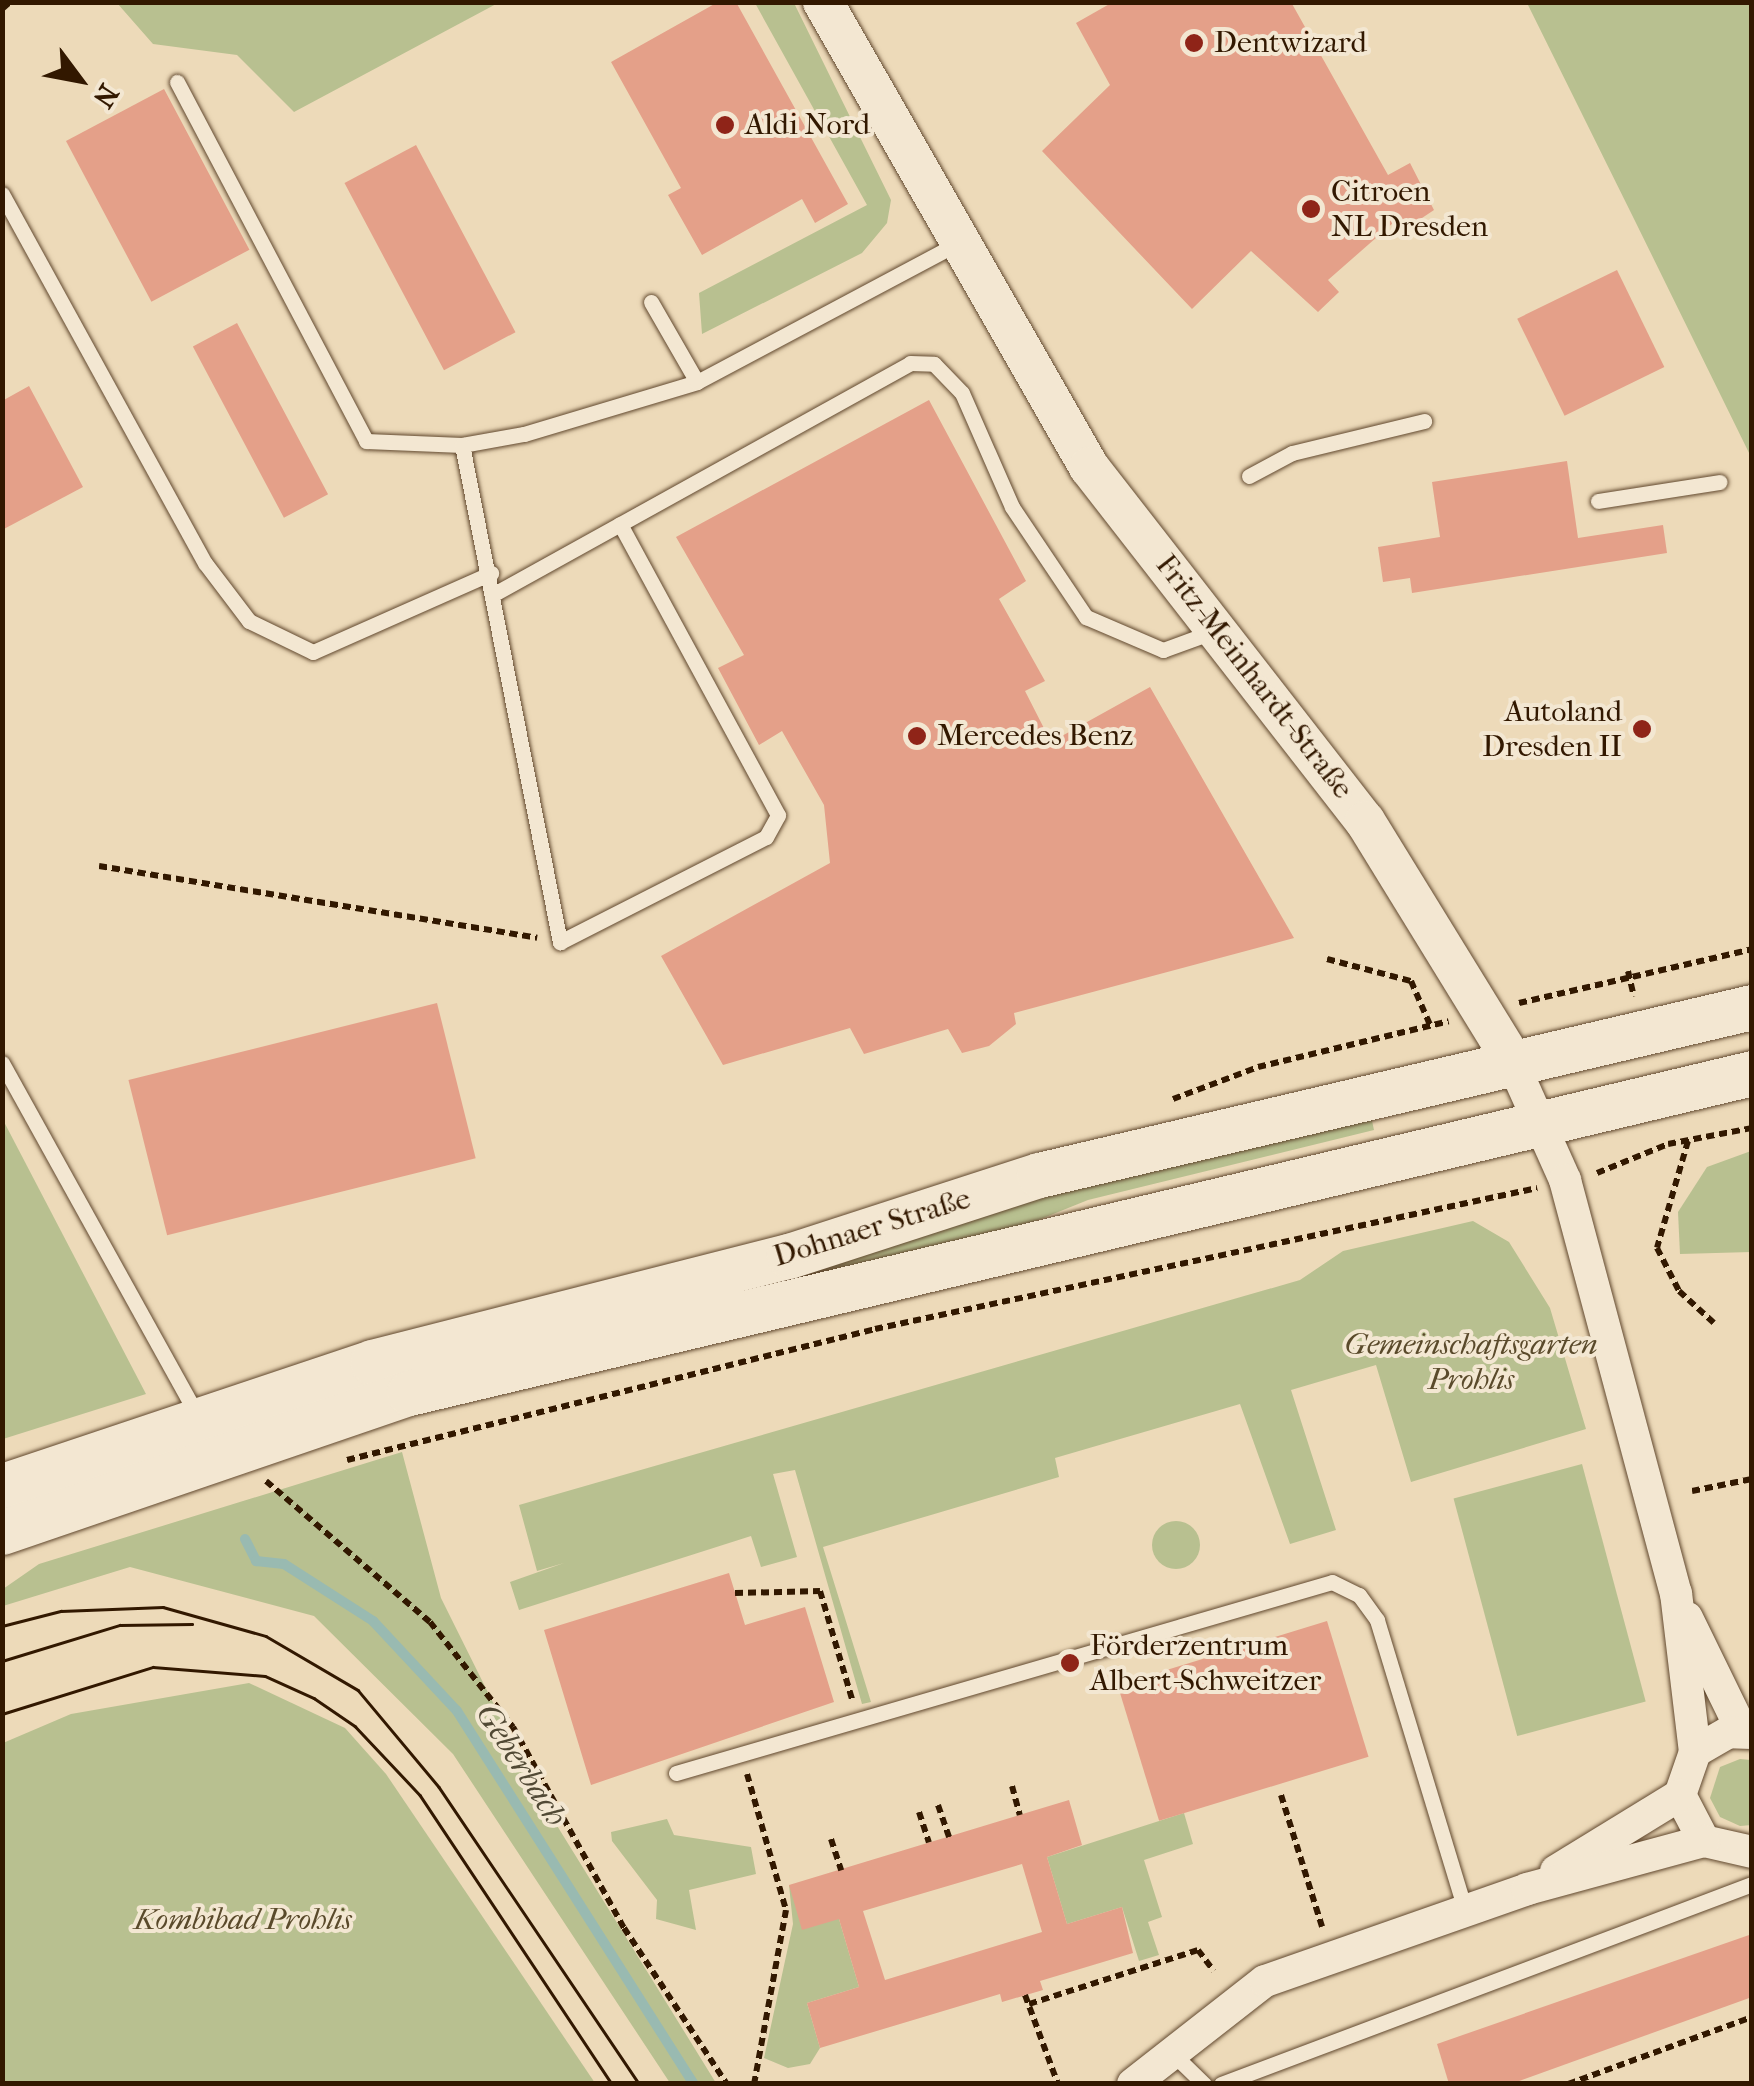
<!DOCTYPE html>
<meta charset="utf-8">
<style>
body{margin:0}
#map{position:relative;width:1754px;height:2086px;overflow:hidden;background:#eddab9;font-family:"IM FELL French Canon",serif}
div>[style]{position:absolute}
.green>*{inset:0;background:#b8c090;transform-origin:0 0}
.round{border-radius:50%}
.stream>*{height:10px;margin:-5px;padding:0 5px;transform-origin:5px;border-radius:5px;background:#99bab1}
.building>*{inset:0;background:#e4a089;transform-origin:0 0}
.path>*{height:6px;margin-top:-3px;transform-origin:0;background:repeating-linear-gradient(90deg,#321800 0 8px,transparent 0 13px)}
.roads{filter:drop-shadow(0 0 2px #61482e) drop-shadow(0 0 2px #61482e)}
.service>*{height:15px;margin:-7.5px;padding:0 7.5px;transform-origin:7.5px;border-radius:7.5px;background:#f3e7d2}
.minor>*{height:32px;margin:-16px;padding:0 16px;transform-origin:16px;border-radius:16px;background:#f3e7d2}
.tertiary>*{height:40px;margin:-20px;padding:0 20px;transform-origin:20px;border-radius:20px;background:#f3e7d2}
.secondary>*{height:45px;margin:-22.5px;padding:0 22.5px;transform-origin:22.5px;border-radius:22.5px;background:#f3e7d2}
.tram>*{height:2.5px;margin:-1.25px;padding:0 1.25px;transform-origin:1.25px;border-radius:1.25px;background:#321800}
.dots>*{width:28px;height:28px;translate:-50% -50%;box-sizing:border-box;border:5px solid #f3e7d2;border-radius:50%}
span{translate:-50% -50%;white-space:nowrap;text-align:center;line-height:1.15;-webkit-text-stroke:8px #f3e7d2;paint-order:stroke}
.poi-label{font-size:30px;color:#321800}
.left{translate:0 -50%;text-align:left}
.right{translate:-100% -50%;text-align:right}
.street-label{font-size:30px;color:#321800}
.park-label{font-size:30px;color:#5a4a2b;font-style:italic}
.water-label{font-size:32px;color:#514935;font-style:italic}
.frame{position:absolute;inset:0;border:5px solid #321800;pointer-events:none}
.north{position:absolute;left:30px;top:30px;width:100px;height:100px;-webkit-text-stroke:8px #f3e7d2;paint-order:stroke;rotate:122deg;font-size:28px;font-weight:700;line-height:40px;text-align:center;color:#321800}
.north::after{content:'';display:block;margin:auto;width:35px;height:45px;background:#321800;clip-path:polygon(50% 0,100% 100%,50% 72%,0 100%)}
</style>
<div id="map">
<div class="green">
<div style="clip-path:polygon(117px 3px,498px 3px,294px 112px,237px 55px,153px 44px)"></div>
<div style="clip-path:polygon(755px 3px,794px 3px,891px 200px,887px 223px,862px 253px,702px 334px,699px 293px,867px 205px)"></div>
<div style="clip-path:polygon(1527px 3px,1751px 3px,1751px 457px,1636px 223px)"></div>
<div style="clip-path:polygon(1371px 1116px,1374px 1130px,1088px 1200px,999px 1236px,500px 1358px,1009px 1206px)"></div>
<div style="clip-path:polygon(2px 1118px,146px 1394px,3px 1439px,2px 1439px)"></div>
<div style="clip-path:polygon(1751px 1151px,1751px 1252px,1680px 1254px,1678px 1212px,1707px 1167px)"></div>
<div style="clip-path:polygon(1473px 1221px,1509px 1242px,1550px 1308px,1586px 1429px,1411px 1482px,1376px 1365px,1291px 1390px,1336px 1530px,1290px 1544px,1240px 1404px,1055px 1458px,1059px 1477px,823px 1547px,871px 1702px,862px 1704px,795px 1470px,773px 1474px,797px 1557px,761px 1567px,751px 1536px,519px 1610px,510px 1582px,564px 1563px,537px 1571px,519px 1505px,1300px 1280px,1343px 1251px)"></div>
<div style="clip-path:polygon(402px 1452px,441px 1598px,543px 1803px,716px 2083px,670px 2083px,453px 1754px,314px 1616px,130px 1567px,3px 1606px,3px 1589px,39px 1564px)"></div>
<div style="left:1582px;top:1464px;width:246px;height:133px;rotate:75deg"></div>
<div class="round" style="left:1152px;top:1521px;width:48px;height:48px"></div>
<div style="clip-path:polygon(249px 1683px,345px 1728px,386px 1774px,595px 2083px,3px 2083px,3px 1743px,71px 1714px)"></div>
<div style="clip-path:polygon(1740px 1759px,1751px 1760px,1752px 1825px,1740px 1826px,1720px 1817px,1710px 1798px,1720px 1767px)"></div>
<div style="clip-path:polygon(1184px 1813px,1193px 1844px,1144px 1860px,1162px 1917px,1148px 1922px,1159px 1955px,1139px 1961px,1122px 1907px,1067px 1924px,1047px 1857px)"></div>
<div style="clip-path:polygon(667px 1819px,674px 1835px,751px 1847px,756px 1874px,689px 1890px,696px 1930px,656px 1919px,657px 1900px,612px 1841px,611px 1832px)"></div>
<div style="clip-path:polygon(789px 1885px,839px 1919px,859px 1987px,807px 2003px,820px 2048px,810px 2064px,788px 2068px,764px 2058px,793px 1924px)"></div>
</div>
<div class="stream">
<div style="left:245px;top:1539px;width:25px;rotate:63deg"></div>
<div style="left:256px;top:1561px;width:28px;rotate:6deg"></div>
<div style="left:284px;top:1564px;width:106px;rotate:32.6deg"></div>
<div style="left:373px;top:1621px;width:123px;rotate:47deg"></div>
<div style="left:457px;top:1711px;width:442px;rotate:57.6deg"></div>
</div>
<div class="building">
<div style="clip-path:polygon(718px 2px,736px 2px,848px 204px,815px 223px,802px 199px,702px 255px,668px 195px,681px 188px,611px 62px)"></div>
<div style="clip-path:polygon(1113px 2px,1291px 2px,1388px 175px,1410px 163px,1434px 210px,1398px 234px,1393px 223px,1328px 280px,1339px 292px,1318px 312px,1251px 251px,1192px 309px,1042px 151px,1110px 85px,1076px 23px)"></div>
<div style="left:164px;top:89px;width:182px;height:111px;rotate:62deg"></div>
<div style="left:416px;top:145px;width:212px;height:81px;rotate:62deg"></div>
<div style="left:1617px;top:270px;width:108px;height:111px;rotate:64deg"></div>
<div style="left:237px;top:323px;width:194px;height:50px;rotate:62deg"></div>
<div style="clip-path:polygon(29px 386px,83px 487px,2px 530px,2px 401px)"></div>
<div style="clip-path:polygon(929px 400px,1026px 581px,999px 599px,1045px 681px,1025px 691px,1051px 742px,1150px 687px,1294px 938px,1014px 1013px,1016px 1024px,989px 1046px,962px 1053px,948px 1029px,864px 1054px,850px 1028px,723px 1065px,661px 956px,830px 863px,824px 805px,782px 731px,759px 745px,718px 668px,744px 655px,676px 537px)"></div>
<div style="clip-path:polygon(1567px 461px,1578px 538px,1663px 525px,1667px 553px,1412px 593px,1410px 578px,1383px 582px,1378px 547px,1440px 537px,1432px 482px)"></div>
<div style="left:437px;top:1003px;width:160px;height:318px;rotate:76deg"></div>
<div style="clip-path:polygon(729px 1573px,745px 1625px,805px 1607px,834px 1702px,591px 1785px,544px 1630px)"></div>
<div style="left:1327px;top:1621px;width:142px;height:219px;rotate:73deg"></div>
<div style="clip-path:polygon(evenodd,1069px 1800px,1082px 1845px,1047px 1857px,1067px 1924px,1122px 1907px,1133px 1953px,1040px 1981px,1043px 1990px,1002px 2002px,1000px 1994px,820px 2048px,807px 2003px,859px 1987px,839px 1919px,802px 1930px,789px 1885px,1069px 1800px,1022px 1864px,1042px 1932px,885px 1980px,863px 1911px,1022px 1864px)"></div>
<div style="clip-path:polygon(1752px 1934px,1752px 1997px,1511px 2084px,1449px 2084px,1437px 2044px)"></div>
</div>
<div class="path">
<div style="left:2px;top:9px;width:11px;rotate:-41deg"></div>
<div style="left:99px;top:866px;width:444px;rotate:9.3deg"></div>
<div style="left:1327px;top:959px;width:87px;rotate:14.7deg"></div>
<div style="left:1411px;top:981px;width:48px;rotate:66.6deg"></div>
<div style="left:1628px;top:971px;width:26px;rotate:77deg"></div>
<div style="left:1519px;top:1003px;width:239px;rotate:-13deg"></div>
<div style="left:1173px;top:1099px;width:91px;rotate:-20.6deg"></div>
<div style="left:1258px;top:1067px;width:196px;rotate:-13.5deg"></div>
<div style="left:1688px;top:1141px;width:111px;rotate:106.2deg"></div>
<div style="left:1657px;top:1248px;width:48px;rotate:62.9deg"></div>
<div style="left:1679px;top:1291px;width:47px;rotate:42.4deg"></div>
<div style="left:1597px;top:1173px;width:77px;rotate:-22.2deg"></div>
<div style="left:1668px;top:1144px;width:86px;rotate:-10.8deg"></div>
<div style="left:347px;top:1460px;width:544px;rotate:-13.93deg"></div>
<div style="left:875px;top:1329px;width:677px;rotate:-12.02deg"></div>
<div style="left:266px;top:1481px;width:216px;rotate:40.7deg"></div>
<div style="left:430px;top:1622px;width:134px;rotate:51.7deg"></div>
<div style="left:513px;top:1727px;width:230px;rotate:61.1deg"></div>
<div style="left:624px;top:1928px;width:187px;rotate:56.6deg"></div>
<div style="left:1692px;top:1491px;width:61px;rotate:-11.3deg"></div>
<div style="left:735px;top:1593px;width:85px;rotate:-1.3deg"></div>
<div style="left:820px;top:1591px;width:113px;rotate:73.5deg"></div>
<div style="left:747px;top:1774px;width:141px;rotate:74deg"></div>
<div style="left:786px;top:1910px;width:177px;rotate:100.4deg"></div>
<div style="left:1012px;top:1786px;width:30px;rotate:75deg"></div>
<div style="left:1281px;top:1795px;width:138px;rotate:72.7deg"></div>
<div style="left:938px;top:1805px;width:34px;rotate:71deg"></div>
<div style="left:919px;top:1812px;width:32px;rotate:72deg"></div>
<div style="left:831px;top:1839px;width:33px;rotate:72deg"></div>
<div style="left:1025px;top:1995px;width:95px;rotate:69.7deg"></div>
<div style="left:1029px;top:2004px;width:177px;rotate:-17.7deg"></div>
<div style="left:1198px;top:1950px;width:26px;rotate:53deg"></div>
<div style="left:1568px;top:2084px;width:196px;rotate:-20deg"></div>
</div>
<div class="roads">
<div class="service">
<div style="left:177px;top:82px;width:406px;rotate:62.2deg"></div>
<div style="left:366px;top:441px;width:96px;rotate:2.4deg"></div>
<div style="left:462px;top:445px;width:63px;rotate:-10.1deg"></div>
<div style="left:524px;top:434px;width:181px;rotate:-16.7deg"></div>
<div style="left:697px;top:382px;width:293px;rotate:-28deg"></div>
<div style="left:2px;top:194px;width:421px;rotate:61.2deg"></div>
<div style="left:205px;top:563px;width:73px;rotate:52.8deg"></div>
<div style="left:249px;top:621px;width:71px;rotate:25.8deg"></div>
<div style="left:313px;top:652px;width:195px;rotate:-23.9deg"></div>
<div style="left:651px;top:302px;width:92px;rotate:60.1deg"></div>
<div style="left:462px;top:445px;width:507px;rotate:78.85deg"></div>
<div style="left:560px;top:942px;width:231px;rotate:-27deg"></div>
<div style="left:766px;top:837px;width:25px;rotate:-61deg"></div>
<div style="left:778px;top:815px;width:331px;rotate:-118.5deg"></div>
<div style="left:1249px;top:476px;width:49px;rotate:-28.1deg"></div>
<div style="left:1292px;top:453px;width:136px;rotate:-13.6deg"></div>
<div style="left:1598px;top:501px;width:123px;rotate:-8.9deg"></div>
<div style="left:494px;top:594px;width:476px;rotate:-29deg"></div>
<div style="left:910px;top:363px;width:24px;rotate:2deg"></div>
<div style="left:934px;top:364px;width:40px;rotate:46deg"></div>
<div style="left:962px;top:393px;width:124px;rotate:66.3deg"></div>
<div style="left:1012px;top:507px;width:133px;rotate:56.1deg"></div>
<div style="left:1086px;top:617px;width:84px;rotate:23.2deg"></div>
<div style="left:1163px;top:650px;width:55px;rotate:-20.1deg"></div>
<div style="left:2px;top:1063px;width:400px;rotate:61deg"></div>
<div style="left:676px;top:1773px;width:683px;rotate:-16.23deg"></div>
<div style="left:1332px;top:1582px;width:30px;rotate:26deg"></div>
<div style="left:1359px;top:1595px;width:31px;rotate:54deg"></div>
<div style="left:1377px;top:1620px;width:303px;rotate:73.1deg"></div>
<div style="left:1172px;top:2053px;width:45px;rotate:44.1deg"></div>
<div style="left:1221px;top:2084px;width:567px;rotate:-20.64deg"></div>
</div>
<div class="minor">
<div style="left:1510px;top:1057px;width:135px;rotate:65.9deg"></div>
<div style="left:1565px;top:1180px;width:428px;rotate:75deg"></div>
<div style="left:1676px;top:1593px;width:160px;rotate:83.2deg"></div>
<div style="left:1687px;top:1618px;width:126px;rotate:64deg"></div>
<div style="left:1752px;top:1733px;width:23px;rotate:-178deg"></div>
<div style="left:1729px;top:1732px;width:39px;rotate:150deg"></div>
<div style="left:1695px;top:1752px;width:46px;rotate:109.2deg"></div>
<div style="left:1680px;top:1795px;width:52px;rotate:62.4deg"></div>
<div style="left:1704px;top:1841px;width:49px;rotate:12.9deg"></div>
<div style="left:1556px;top:1871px;width:145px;rotate:-31.5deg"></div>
<div style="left:1133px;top:2084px;width:167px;rotate:-38deg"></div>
<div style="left:1265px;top:1981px;width:278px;rotate:-19.3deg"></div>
<div style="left:1527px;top:1889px;width:183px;rotate:-15.2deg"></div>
</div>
<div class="tertiary">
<div style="left:823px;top:2px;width:536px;rotate:60.23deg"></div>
<div style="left:1089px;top:467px;width:449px;rotate:52.1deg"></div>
<div style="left:1365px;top:821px;width:277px;rotate:58.4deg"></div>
</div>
<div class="secondary">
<div style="left:2px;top:1486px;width:390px;rotate:-18.5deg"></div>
<div style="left:372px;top:1362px;width:430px;rotate:-14.3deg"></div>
<div style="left:789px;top:1256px;width:263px;rotate:-18deg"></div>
<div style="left:1039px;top:1175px;width:733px;rotate:-13.26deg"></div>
<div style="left:2px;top:1532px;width:430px;rotate:-18.9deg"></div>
<div style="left:409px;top:1393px;width:1381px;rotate:-13.4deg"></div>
</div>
</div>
<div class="tram">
<div style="left:2px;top:1626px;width:61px;rotate:-14.3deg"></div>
<div style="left:61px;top:1611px;width:102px;rotate:-2.2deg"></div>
<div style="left:163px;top:1607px;width:107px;rotate:15.7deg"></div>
<div style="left:266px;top:1636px;width:107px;rotate:30.4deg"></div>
<div style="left:358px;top:1690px;width:126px;rotate:50.1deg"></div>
<div style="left:439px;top:1787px;width:358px;rotate:56deg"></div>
<div style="left:2px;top:1661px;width:123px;rotate:-17deg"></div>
<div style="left:120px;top:1625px;width:72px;rotate:-0.8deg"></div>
<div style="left:2px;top:1714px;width:158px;rotate:-17.3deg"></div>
<div style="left:153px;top:1667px;width:112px;rotate:4.6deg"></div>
<div style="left:265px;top:1676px;width:54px;rotate:24.2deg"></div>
<div style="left:314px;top:1698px;width:50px;rotate:34.3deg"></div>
<div style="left:355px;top:1726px;width:95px;rotate:46.7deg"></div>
<div style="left:420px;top:1795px;width:347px;rotate:56.4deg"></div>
</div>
<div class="dots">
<div style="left:1194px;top:43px;background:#8f2418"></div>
<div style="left:725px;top:125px;background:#8f2418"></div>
<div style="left:1311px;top:209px;background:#8f2418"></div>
<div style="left:1642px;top:729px;background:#8f2418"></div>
<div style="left:917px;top:736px;background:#8f2418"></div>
<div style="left:1070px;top:1663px;background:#8f2418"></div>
</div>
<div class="poi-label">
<span class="left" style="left:1214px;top:43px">Dentwizard</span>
<span class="left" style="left:745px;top:125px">Aldi Nord</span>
<span class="left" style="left:1331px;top:209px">Citroen<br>NL Dresden</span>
<span class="right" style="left:1622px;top:729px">Autoland<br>Dresden II</span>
<span class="left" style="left:937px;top:736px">Mercedes Benz</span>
<span class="left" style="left:1090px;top:1663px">Förderzentrum<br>Albert-Schweitzer</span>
</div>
<div class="street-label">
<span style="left:1254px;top:677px;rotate:52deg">Fritz-Meinhardt-Straße</span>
<span style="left:872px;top:1228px;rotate:-17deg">Dohnaer Straße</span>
</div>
<div class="park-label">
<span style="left:1471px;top:1362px">Gemeinschaftsgarten<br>Prohlis</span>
<span style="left:243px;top:1920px">Kombibad Prohlis</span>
</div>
<div class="water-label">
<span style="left:521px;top:1765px;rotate:57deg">Geberbach</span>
</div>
<div class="frame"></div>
<div class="north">N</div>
</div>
